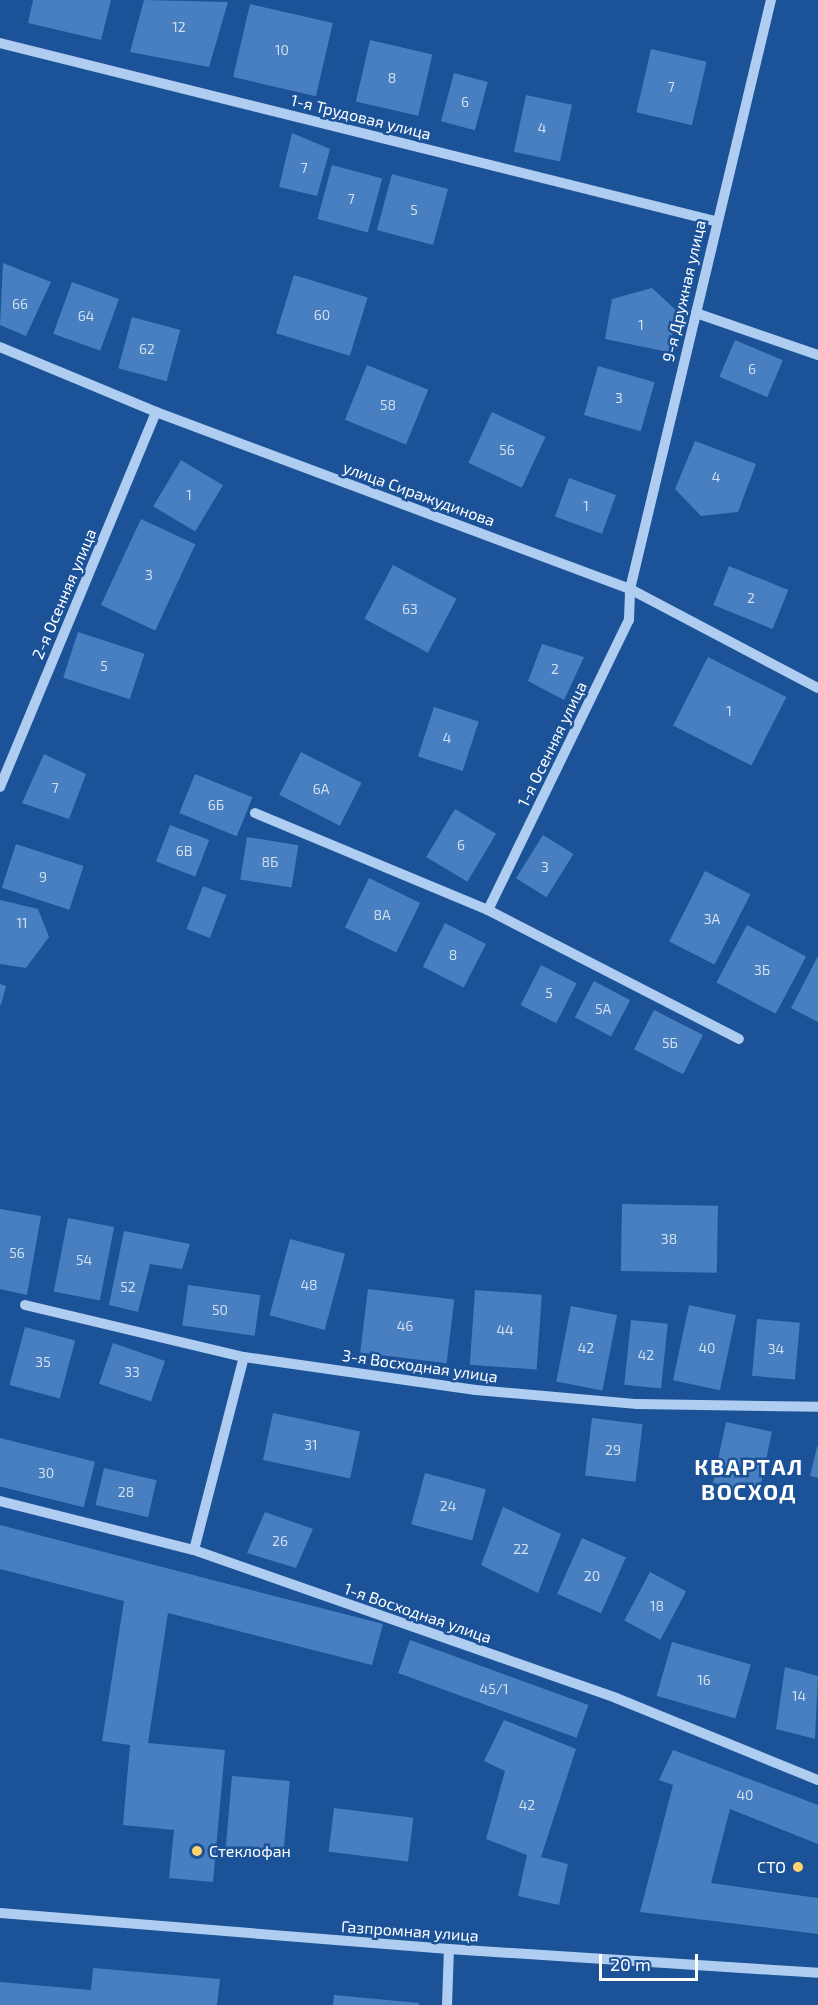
<!DOCTYPE html>
<meta charset="utf-8">
<style>
body{margin:0}
#map{position:relative;width:818px;height:2005px;overflow:hidden;background:#1b5298;font-family:"Exo 2",sans-serif}
div>[style]{position:absolute}
.building>*{inset:0;background:#487fc0;transform-origin:0 0}
.minor>*{height:10px;margin:-5px;padding:0 5px;transform-origin:5px;border-radius:5px;background:#afcdf0}
.dots>*{width:16px;height:16px;translate:-50% -50%;box-sizing:border-box;border:3px solid #1b5298;border-radius:50%}
span{translate:-50% -50%;white-space:nowrap;text-align:center;line-height:1.15;-webkit-text-stroke:5px #1b5298;paint-order:stroke}
.number-label{font-size:14px;color:#d1dfef}
.number-label span{-webkit-text-stroke-width:0}
.street-label{font-size:16px;color:#fff}
.poi-label{font-size:16px;color:#fff}
.left{translate:0 -50%;text-align:left}
.right{translate:-100% -50%;text-align:right}
.district-label{font-size:22px;color:#fff;font-weight:700;letter-spacing:1.5px}
.scale{position:absolute;left:599px;top:1954px;width:99px;height:27px;box-sizing:border-box;border:3px solid #fff;border-top:0;padding-left:8px;font-size:18px;line-height:21px;white-space:nowrap;color:#fff;-webkit-text-stroke:4px #1b5298;paint-order:stroke}
</style>
<div id="map">
<div class="building">
<div style="clip-path:polygon(33px 0,111px 0,101px 40px,28px 23px)"></div>
<div style="clip-path:polygon(144px 0,228px 2px,209px 67px,130px 52px)"></div>
<div style="left:250px;top:4px;width:85px;height:75px;rotate:13deg"></div>
<div style="left:370px;top:40px;width:64px;height:63px;rotate:13deg"></div>
<div style="left:651px;top:49px;width:57px;height:65px;rotate:13deg"></div>
<div style="left:454px;top:73px;width:35px;height:50px;rotate:15deg"></div>
<div style="left:526px;top:95px;width:47px;height:58px;rotate:12deg"></div>
<div style="clip-path:polygon(292px 133px,330px 149px,317px 196px,279px 187px)"></div>
<div style="left:332px;top:165px;width:52px;height:56px;rotate:15deg"></div>
<div style="left:392px;top:174px;width:58px;height:58px;rotate:15deg"></div>
<div style="clip-path:polygon(3px 263px,51px 282px,26px 336px,0 325px)"></div>
<div style="left:294px;top:275px;width:77px;height:61px;rotate:17deg"></div>
<div style="left:72px;top:282px;width:50px;height:55px;rotate:20deg"></div>
<div style="clip-path:polygon(652px 288px,678px 312px,668px 352px,605px 339px,612px 299px)"></div>
<div style="left:132px;top:317px;width:50px;height:53px;rotate:15deg"></div>
<div style="left:735px;top:340px;width:52px;height:40px;rotate:23deg"></div>
<div style="left:367px;top:365px;width:66px;height:59px;rotate:22deg"></div>
<div style="left:598px;top:366px;width:59px;height:51px;rotate:16deg"></div>
<div style="left:492px;top:412px;width:59px;height:56px;rotate:25deg"></div>
<div style="clip-path:polygon(695px 441px,756px 464px,738px 512px,701px 516px,675px 489px)"></div>
<div style="left:181px;top:460px;width:49px;height:54px;rotate:31deg"></div>
<div style="left:569px;top:478px;width:50px;height:41px;rotate:20deg"></div>
<div style="left:141px;top:519px;width:60px;height:95px;rotate:25deg"></div>
<div style="left:393px;top:565px;width:72px;height:61px;rotate:28deg"></div>
<div style="left:729px;top:566px;width:64px;height:42px;rotate:22deg"></div>
<div style="left:78px;top:632px;width:70px;height:48px;rotate:18deg"></div>
<div style="clip-path:polygon(542px 644px,584px 657px,564px 700px,528px 681px)"></div>
<div style="left:708px;top:657px;width:88px;height:77px;rotate:27deg"></div>
<div style="left:434px;top:707px;width:47px;height:52px;rotate:18deg"></div>
<div style="left:301px;top:752px;width:68px;height:48px;rotate:27deg"></div>
<div style="clip-path:polygon(44px 754px,86px 774px,69px 819px,22px 803px)"></div>
<div style="left:195px;top:774px;width:62px;height:42px;rotate:22deg"></div>
<div style="left:455px;top:809px;width:48px;height:56px;rotate:31deg"></div>
<div style="left:170px;top:825px;width:42px;height:39px;rotate:21deg"></div>
<div style="left:543px;top:835px;width:36px;height:51px;rotate:32deg"></div>
<div style="left:247px;top:837px;width:52px;height:43px;rotate:9deg"></div>
<div style="left:16px;top:844px;width:71px;height:46px;rotate:18deg"></div>
<div style="left:705px;top:871px;width:51px;height:79px;rotate:27deg"></div>
<div style="left:369px;top:878px;width:57px;height:55px;rotate:26deg"></div>
<div style="left:203px;top:886px;width:25px;height:46px;rotate:21deg"></div>
<div style="clip-path:polygon(0 900px,38px 909px,49px 937px,26px 968px,0 964px)"></div>
<div style="left:445px;top:923px;width:46px;height:49px;rotate:27deg"></div>
<div style="left:747px;top:925px;width:67px;height:65px;rotate:28deg"></div>
<div style="clip-path:polygon(818px 956px,818px 1022px,791px 1008px)"></div>
<div style="left:541px;top:965px;width:40px;height:45px;rotate:27deg"></div>
<div style="left:594px;top:981px;width:41px;height:41px;rotate:28deg"></div>
<div style="clip-path:polygon(0 984px,6px 986px,1px 1005px,0 1005px)"></div>
<div style="left:654px;top:1010px;width:55px;height:44px;rotate:27deg"></div>
<div style="left:622px;top:1204px;width:96px;height:67px;rotate:1deg"></div>
<div style="clip-path:polygon(0 1209px,41px 1216px,27px 1295px,0 1289px)"></div>
<div style="left:68px;top:1218px;width:47px;height:75px;rotate:11deg"></div>
<div style="clip-path:polygon(124px 1231px,190px 1244px,182px 1269px,150px 1264px,138px 1312px,109px 1305px)"></div>
<div style="left:290px;top:1239px;width:57px;height:79px;rotate:15deg"></div>
<div style="left:188px;top:1285px;width:73px;height:41px;rotate:8deg"></div>
<div style="left:368px;top:1289px;width:87px;height:64px;rotate:7deg"></div>
<div style="left:475px;top:1290px;width:67px;height:75px;rotate:4deg"></div>
<div style="left:689px;top:1305px;width:48px;height:77px;rotate:12deg"></div>
<div style="left:571px;top:1306px;width:47px;height:77px;rotate:11deg"></div>
<div style="left:757px;top:1319px;width:43px;height:57px;rotate:5deg"></div>
<div style="left:631px;top:1320px;width:37px;height:65px;rotate:6deg"></div>
<div style="left:25px;top:1327px;width:52px;height:60px;rotate:15deg"></div>
<div style="left:113px;top:1343px;width:55px;height:43px;rotate:19deg"></div>
<div style="left:273px;top:1413px;width:89px;height:48px;rotate:12deg"></div>
<div style="left:592px;top:1418px;width:51px;height:58px;rotate:7deg"></div>
<div style="left:726px;top:1422px;width:47px;height:62px;rotate:12deg"></div>
<div style="left:0;top:1438px;width:98px;height:47px;rotate:14deg"></div>
<div style="clip-path:polygon(817px 1447px,818px 1447px,818px 1478px,810px 1476px)"></div>
<div style="left:104px;top:1468px;width:54px;height:38px;rotate:13deg"></div>
<div style="left:425px;top:1473px;width:63px;height:53px;rotate:15deg"></div>
<div style="clip-path:polygon(503px 1507px,561px 1534px,538px 1593px,481px 1565px)"></div>
<div style="clip-path:polygon(265px 1512px,313px 1529px,296px 1568px,247px 1553px)"></div>
<div style="clip-path:polygon(0 1525px,383px 1624px,372px 1665px,168px 1613px,148px 1743px,225px 1750px,213px 1882px,169px 1878px,174px 1830px,123px 1825px,130px 1745px,102px 1741px,124px 1601px,0 1569px)"></div>
<div style="left:582px;top:1538px;width:48px;height:61px;rotate:24deg"></div>
<div style="left:650px;top:1572px;width:41px;height:55px;rotate:28deg"></div>
<div style="left:410px;top:1640px;width:190px;height:35px;rotate:20deg"></div>
<div style="left:672px;top:1642px;width:82px;height:56px;rotate:16deg"></div>
<div style="clip-path:polygon(785px 1667px,818px 1676px,815px 1739px,776px 1729px)"></div>
<div style="clip-path:polygon(504px 1720px,576px 1749px,541px 1857px,568px 1864px,559px 1905px,518px 1896px,527px 1855px,486px 1839px,505px 1771px,484px 1761px)"></div>
<div style="clip-path:polygon(673px 1750px,818px 1805px,818px 1844px,730px 1809px,711px 1883px,818px 1898px,818px 1934px,640px 1912px,673px 1785px,659px 1780px)"></div>
<div style="left:232px;top:1776px;width:58px;height:75px;rotate:5deg"></div>
<div style="left:334px;top:1808px;width:80px;height:44px;rotate:7deg"></div>
<div style="clip-path:polygon(93px 1968px,220px 1979px,217px 2005px,0 2005px,0 1982px,91px 1990px)"></div>
<div style="clip-path:polygon(334px 1995px,419px 2003px,419px 2005px,333px 2005px)"></div>
</div>
<div class="minor">
<div style="left:0;top:43px;width:737px;rotate:13.98deg"></div>
<div style="left:696px;top:313px;width:129px;rotate:19deg"></div>
<div style="left:0;top:347px;width:169px;rotate:22.6deg"></div>
<div style="left:156px;top:412px;width:506px;rotate:20.48deg"></div>
<div style="left:630px;top:589px;width:212px;rotate:27.8deg"></div>
<div style="left:0;top:787px;width:406px;rotate:-67.4deg"></div>
<div style="left:255px;top:813px;width:252px;rotate:22.6deg"></div>
<div style="left:488px;top:910px;width:282px;rotate:27.2deg"></div>
<div style="left:488px;top:910px;width:322px;rotate:-64.1deg"></div>
<div style="left:629px;top:620px;width:31px;rotate:-88deg"></div>
<div style="left:630px;top:589px;width:606px;rotate:-76.54deg"></div>
<div style="left:25px;top:1305px;width:225px;rotate:13.4deg"></div>
<div style="left:244px;top:1357px;width:234px;rotate:8.1deg"></div>
<div style="left:476px;top:1390px;width:162px;rotate:5deg"></div>
<div style="left:637px;top:1404px;width:181px;rotate:0.9deg"></div>
<div style="left:0;top:1501px;width:200px;rotate:14.2deg"></div>
<div style="left:194px;top:1550px;width:447px;rotate:19.3deg"></div>
<div style="left:616px;top:1698px;width:218px;rotate:22.1deg"></div>
<div style="left:194px;top:1550px;width:199px;rotate:-75.5deg"></div>
<div style="left:0;top:1913px;width:450px;rotate:4.6deg"></div>
<div style="left:449px;top:1949px;width:370px;rotate:3.7deg"></div>
<div style="left:447px;top:2005px;width:56px;rotate:-88deg"></div>
</div>
<div class="dots">
<div style="left:197px;top:1851px;background:#ffd46f"></div>
<div style="left:798px;top:1867px;background:#ffd46f"></div>
</div>
<div class="number-label">
<span style="left:179px;top:27px">12</span>
<span style="left:282px;top:50px">10</span>
<span style="left:392px;top:78px">8</span>
<span style="left:671px;top:87px">7</span>
<span style="left:465px;top:102px">6</span>
<span style="left:542px;top:128px">4</span>
<span style="left:304px;top:168px">7</span>
<span style="left:351px;top:199px">7</span>
<span style="left:414px;top:210px">5</span>
<span style="left:20px;top:304px">66</span>
<span style="left:322px;top:315px">60</span>
<span style="left:86px;top:316px">64</span>
<span style="left:641px;top:325px">1</span>
<span style="left:147px;top:349px">62</span>
<span style="left:752px;top:369px">6</span>
<span style="left:619px;top:398px">3</span>
<span style="left:388px;top:405px">58</span>
<span style="left:507px;top:450px">56</span>
<span style="left:716px;top:477px">4</span>
<span style="left:189px;top:495px">1</span>
<span style="left:586px;top:506px">1</span>
<span style="left:149px;top:575px">3</span>
<span style="left:751px;top:598px">2</span>
<span style="left:410px;top:609px">63</span>
<span style="left:104px;top:666px">5</span>
<span style="left:555px;top:669px">2</span>
<span style="left:729px;top:711px">1</span>
<span style="left:447px;top:738px">4</span>
<span style="left:55px;top:788px">7</span>
<span style="left:321px;top:789px">6А</span>
<span style="left:216px;top:805px">6Б</span>
<span style="left:461px;top:845px">6</span>
<span style="left:184px;top:851px">6В</span>
<span style="left:270px;top:862px">8Б</span>
<span style="left:545px;top:867px">3</span>
<span style="left:43px;top:877px">9</span>
<span style="left:382px;top:915px">8А</span>
<span style="left:712px;top:919px">3А</span>
<span style="left:22px;top:923px">11</span>
<span style="left:453px;top:955px">8</span>
<span style="left:762px;top:970px">3Б</span>
<span style="left:549px;top:993px">5</span>
<span style="left:603px;top:1009px">5А</span>
<span style="left:670px;top:1043px">5Б</span>
<span style="left:669px;top:1239px">38</span>
<span style="left:17px;top:1253px">56</span>
<span style="left:84px;top:1260px">54</span>
<span style="left:309px;top:1285px">48</span>
<span style="left:128px;top:1287px">52</span>
<span style="left:220px;top:1310px">50</span>
<span style="left:405px;top:1326px">46</span>
<span style="left:505px;top:1330px">44</span>
<span style="left:586px;top:1348px">42</span>
<span style="left:707px;top:1348px">40</span>
<span style="left:776px;top:1349px">34</span>
<span style="left:646px;top:1355px">42</span>
<span style="left:43px;top:1362px">35</span>
<span style="left:132px;top:1372px">33</span>
<span style="left:311px;top:1445px">31</span>
<span style="left:613px;top:1450px">29</span>
<span style="left:46px;top:1473px">30</span>
<span style="left:126px;top:1492px">28</span>
<span style="left:448px;top:1506px">24</span>
<span style="left:280px;top:1541px">26</span>
<span style="left:521px;top:1549px">22</span>
<span style="left:592px;top:1576px">20</span>
<span style="left:657px;top:1606px">18</span>
<span style="left:704px;top:1680px">16</span>
<span style="left:494px;top:1689px">45/1</span>
<span style="left:799px;top:1696px">14</span>
<span style="left:745px;top:1795px">40</span>
<span style="left:527px;top:1805px">42</span>
</div>
<div class="street-label">
<span style="left:361px;top:117px;rotate:14deg">1-я Трудовая улица</span>
<span style="left:684px;top:291px;rotate:-77deg">9-я Дружная улица</span>
<span style="left:419px;top:494px;rotate:20deg">улица Сиражудинова</span>
<span style="left:64px;top:594px;rotate:-67deg">2-я Осенняя улица</span>
<span style="left:552px;top:744px;rotate:-64deg">1-я Осенняя улица</span>
<span style="left:420px;top:1366px;rotate:8deg">3-я Восходная улица</span>
<span style="left:418px;top:1613px;rotate:19deg">1-я Восходная улица</span>
<span style="left:410px;top:1931px;rotate:4deg">Газпромная улица</span>
</div>
<div class="poi-label">
<span class="left" style="left:209px;top:1851px">Стеклофан</span>
<span class="right" style="left:786px;top:1867px">СТО</span>
</div>
<div class="district-label">
<span style="left:749px;top:1479px">КВАРТАЛ<br>ВОСХОД</span>
</div>
<div class="scale">20 m</div>
</div>
